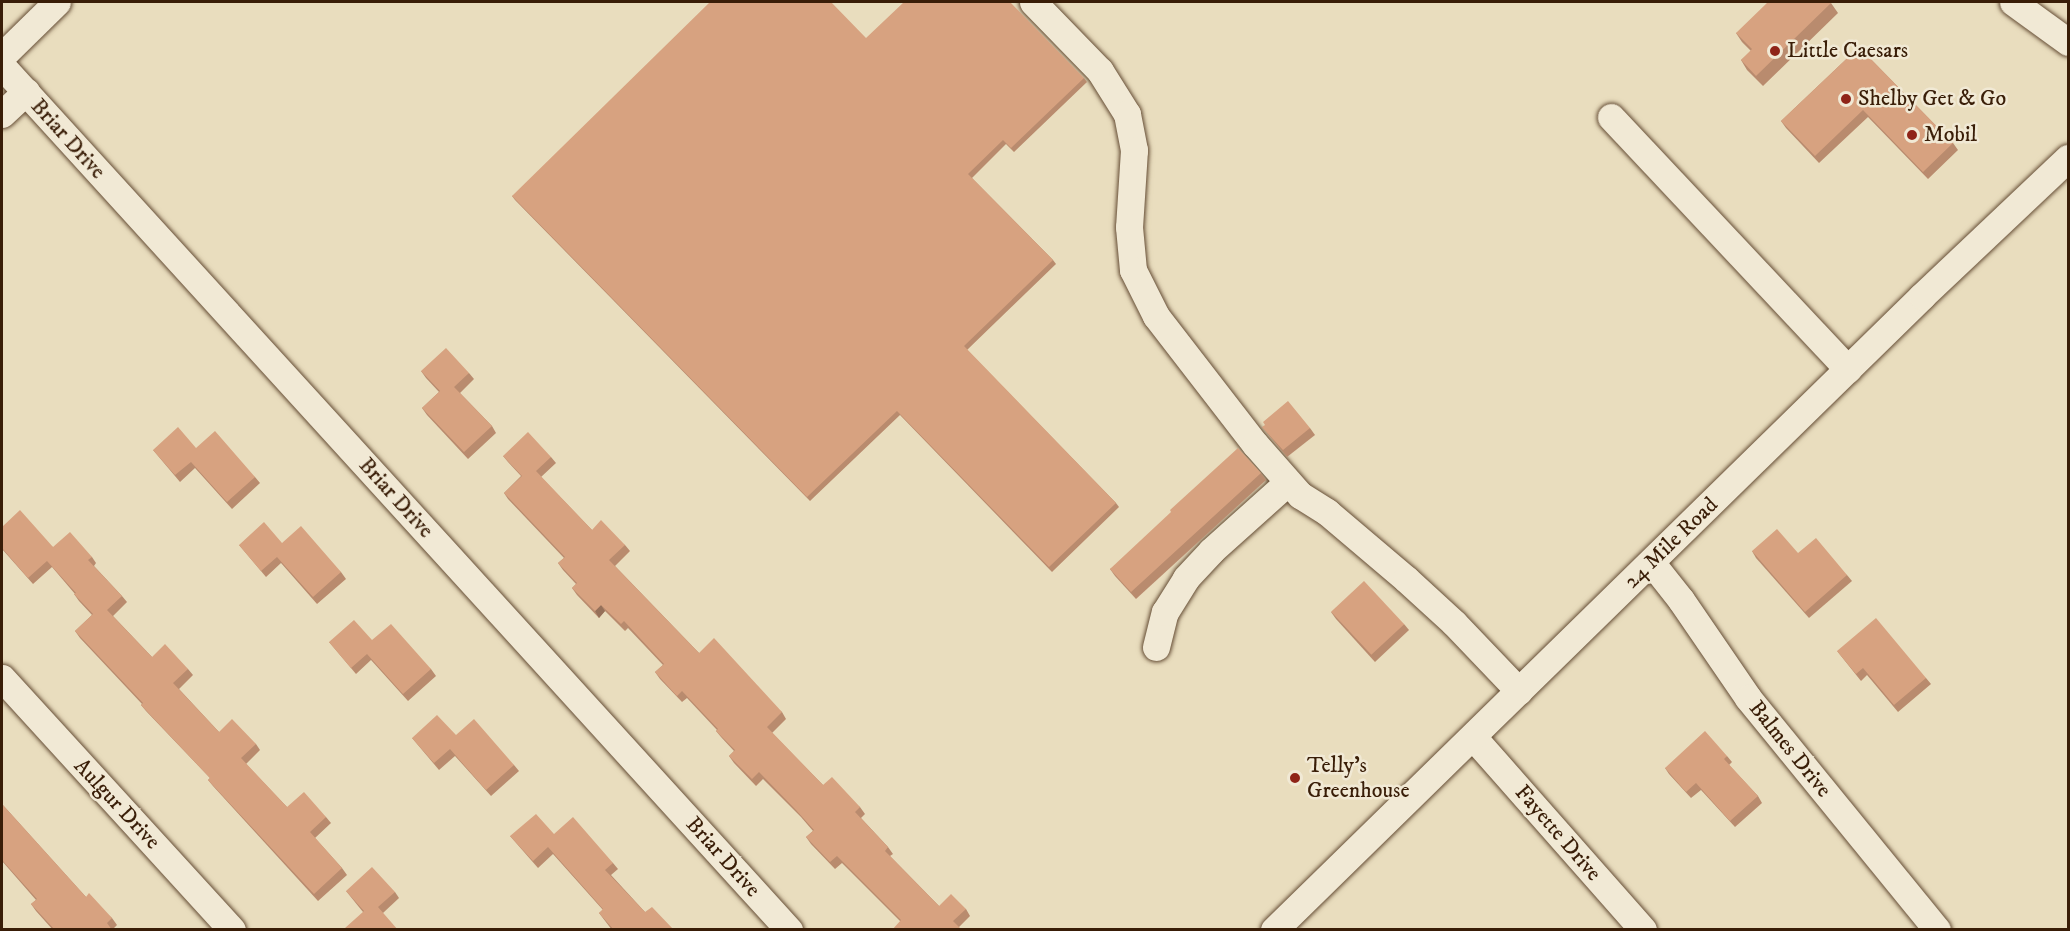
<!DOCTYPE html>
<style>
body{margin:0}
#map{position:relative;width:2070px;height:931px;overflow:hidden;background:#e9ddbe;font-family:"IM FELL DW Pica",serif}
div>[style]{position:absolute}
.roads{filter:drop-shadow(0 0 2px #654d35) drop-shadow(0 0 2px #654d35)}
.minor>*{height:27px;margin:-13.5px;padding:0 13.5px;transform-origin:13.5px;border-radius:13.5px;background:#f1e9d5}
.wall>*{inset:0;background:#b98b6e}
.shaded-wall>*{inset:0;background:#96715a}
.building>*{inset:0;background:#d7a280;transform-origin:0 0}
.dots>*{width:16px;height:16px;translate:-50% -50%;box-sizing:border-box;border:3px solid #f1e9d5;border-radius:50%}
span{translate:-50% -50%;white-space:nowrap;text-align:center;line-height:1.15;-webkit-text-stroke:5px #f1e9d5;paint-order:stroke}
.poi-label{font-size:22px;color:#391d07}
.left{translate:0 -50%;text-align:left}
.street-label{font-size:22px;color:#391d07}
.frame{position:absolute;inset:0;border:3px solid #391d07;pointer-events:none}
</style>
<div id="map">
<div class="roads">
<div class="minor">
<div style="left:1033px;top:2px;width:96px;rotate:45.8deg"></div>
<div style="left:1100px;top:71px;width:51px;rotate:57.9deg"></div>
<div style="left:1127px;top:114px;width:37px;rotate:79deg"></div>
<div style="left:1134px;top:150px;width:77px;rotate:93.7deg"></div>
<div style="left:1129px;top:227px;width:43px;rotate:84.7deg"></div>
<div style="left:1133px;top:270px;width:51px;rotate:63.4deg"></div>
<div style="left:1156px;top:316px;width:162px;rotate:52.3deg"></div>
<div style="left:1255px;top:444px;width:68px;rotate:48.6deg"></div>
<div style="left:1300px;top:495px;width:32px;rotate:32deg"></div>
<div style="left:1327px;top:512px;width:104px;rotate:40.3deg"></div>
<div style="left:1406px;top:579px;width:65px;rotate:42.5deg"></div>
<div style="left:1454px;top:623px;width:94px;rotate:46.3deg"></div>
<div style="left:2013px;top:2px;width:68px;rotate:36deg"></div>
<div style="left:2px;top:56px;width:77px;rotate:-44.5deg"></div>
<div style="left:2px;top:66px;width:1169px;rotate:47.67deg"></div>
<div style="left:2px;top:114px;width:33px;rotate:-43deg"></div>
<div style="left:1611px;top:117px;width:346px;rotate:46.8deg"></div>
<div style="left:1651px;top:562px;width:48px;rotate:51.7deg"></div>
<div style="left:1681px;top:600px;width:119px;rotate:55.6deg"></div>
<div style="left:1748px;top:698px;width:299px;rotate:50.8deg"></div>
<div style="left:1156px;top:647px;width:36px;rotate:-76deg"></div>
<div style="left:1165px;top:612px;width:40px;rotate:-58deg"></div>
<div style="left:1186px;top:578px;width:37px;rotate:-47deg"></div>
<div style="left:1211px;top:551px;width:103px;rotate:-41.9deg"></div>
<div style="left:2px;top:678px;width:341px;rotate:47.6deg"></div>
<div style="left:1473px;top:737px;width:257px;rotate:48.6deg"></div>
<div style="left:1274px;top:930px;width:907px;rotate:-44.37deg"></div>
<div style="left:1922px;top:296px;width:201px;rotate:-43.4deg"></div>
</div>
</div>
<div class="wall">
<div style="clip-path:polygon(1831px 3px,1838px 13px,1763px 86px,1747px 70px,1741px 60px,1751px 51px,1742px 42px,1736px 33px)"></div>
<div style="clip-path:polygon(866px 38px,1084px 78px,1087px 82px,1014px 152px,1006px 144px,972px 178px,1053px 260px,1056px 264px,967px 350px,1116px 503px,1119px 507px,1052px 572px,900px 415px,810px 501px,515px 200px,512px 196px)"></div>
<div style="clip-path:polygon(1859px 47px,1953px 143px,1958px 150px,1928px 179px,1868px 117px,1819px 163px,1786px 128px,1781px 121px)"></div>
<div style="clip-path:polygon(421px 371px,469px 373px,474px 379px,460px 393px,492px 426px,496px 433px,468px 459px,427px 415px,422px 408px,439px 392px,426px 378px)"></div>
<div style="clip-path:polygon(1262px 427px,1310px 428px,1315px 435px,1287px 457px)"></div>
<div style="clip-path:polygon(196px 448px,255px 477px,260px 483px,232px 509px,195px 468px,180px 482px,153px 450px)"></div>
<div style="clip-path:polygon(503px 456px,551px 457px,556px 463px,541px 477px,592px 530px,625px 545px,630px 551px,615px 566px,699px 653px,782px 712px,786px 719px,772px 733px,823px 785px,860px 807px,865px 814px,861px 818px,888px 847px,893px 854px,890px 856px,939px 906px,966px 909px,970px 916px,959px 927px,900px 921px,842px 863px,835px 869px,811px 844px,806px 837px,813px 831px,801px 817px,763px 779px,756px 786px,734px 763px,729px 756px,734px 751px,721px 737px,716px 731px,717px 730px,687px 698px,682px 702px,660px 679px,655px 672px,663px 665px,628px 628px,625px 631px,605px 611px,599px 618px,577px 595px,572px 588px,576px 584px,563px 570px,558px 563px,564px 558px,508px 499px,504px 493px,521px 476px,508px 462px)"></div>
<div style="clip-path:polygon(1261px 473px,1266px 480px,1136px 599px,1115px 576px,1110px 569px)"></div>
<div style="clip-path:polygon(2px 527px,53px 547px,92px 557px,96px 563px,94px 566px,122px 596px,127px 602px,113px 616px,152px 657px,188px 669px,193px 675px,179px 689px,219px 732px,256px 744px,260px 750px,246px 764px,287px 807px,326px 817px,331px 823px,315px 838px,342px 868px,347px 875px,318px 901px,213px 786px,208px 780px,210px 778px,146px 711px,141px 705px,142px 704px,80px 638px,75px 631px,92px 615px,79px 601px,74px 594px,75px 594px,52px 567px,33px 584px,2px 549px)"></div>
<div style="clip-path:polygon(282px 543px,341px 572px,346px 579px,317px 604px,281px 563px,266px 577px,239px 545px)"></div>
<div style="clip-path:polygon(1752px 551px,1798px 553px,1847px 575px,1852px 581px,1809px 618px,1756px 558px)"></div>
<div style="clip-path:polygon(1331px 612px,1404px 624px,1409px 630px,1375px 662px,1336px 619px)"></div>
<div style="clip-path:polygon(372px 640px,431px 669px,436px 676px,408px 701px,371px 660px,356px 674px,329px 642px)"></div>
<div style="clip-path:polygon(1837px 651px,1926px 678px,1931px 684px,1898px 712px,1867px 675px,1861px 681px)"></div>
<div style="clip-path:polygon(456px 735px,514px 765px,519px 771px,491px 796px,455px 756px,439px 770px,412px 738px)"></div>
<div style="clip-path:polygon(1727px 756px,1732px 762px,1729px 765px,1758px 796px,1762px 803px,1735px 827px,1701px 790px,1691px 798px,1669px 774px,1665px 768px)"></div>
<div style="clip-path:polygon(2px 804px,86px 897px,112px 918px,117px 925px,112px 930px,53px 930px,36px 911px,31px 904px,36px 900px,2px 861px)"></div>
<div style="clip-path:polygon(554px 834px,613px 863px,618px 869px,611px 875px,645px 912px,673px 930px,612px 930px,599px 913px,603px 910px,553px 854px,538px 868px,510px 836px)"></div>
<div style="clip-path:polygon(346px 891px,395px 892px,399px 898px,383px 913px,363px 912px)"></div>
</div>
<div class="shaded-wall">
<div style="clip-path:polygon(601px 605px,605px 611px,599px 618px,595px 611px)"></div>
</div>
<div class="building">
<div style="clip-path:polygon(710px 2px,831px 2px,866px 38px,904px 2px,1010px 2px,1084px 78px,1011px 148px,1003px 140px,968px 174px,1053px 260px,964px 346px,1116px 503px,1049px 567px,897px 411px,807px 497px,512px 196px)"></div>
<div style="clip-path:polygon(1768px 2px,1829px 2px,1831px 3px,1756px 76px,1741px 60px,1752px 49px,1736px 33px)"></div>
<div style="clip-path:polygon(1859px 47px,1953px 143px,1923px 172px,1863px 110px,1815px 156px,1781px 121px)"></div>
<div style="clip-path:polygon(446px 348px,469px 373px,454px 387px,492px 426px,464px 452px,422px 408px,440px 391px,421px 371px)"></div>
<div style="clip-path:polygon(1288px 401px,1310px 428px,1283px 450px,1262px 427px,1265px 425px,1263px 422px)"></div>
<div style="clip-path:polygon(178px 427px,196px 448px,215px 431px,255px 477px,227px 502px,191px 462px,175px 475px,153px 450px)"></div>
<div style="clip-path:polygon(528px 432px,551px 457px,536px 471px,592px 530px,601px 520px,625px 545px,609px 560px,699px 653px,714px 638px,782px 712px,767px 727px,823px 785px,832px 777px,860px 807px,855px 812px,888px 847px,885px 851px,939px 906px,951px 894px,966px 909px,953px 921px,962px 930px,892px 930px,901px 920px,837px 856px,830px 862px,806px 837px,814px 830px,796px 810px,759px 772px,752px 779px,729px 756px,735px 750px,716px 731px,718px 729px,682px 691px,677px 696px,655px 672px,664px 664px,624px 621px,621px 624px,601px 605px,595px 611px,572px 588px,577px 583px,558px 563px,565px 557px,504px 493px,522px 476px,503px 456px)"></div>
<div style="clip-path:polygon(1238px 448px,1261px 473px,1131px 592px,1110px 569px,1171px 512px,1170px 510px)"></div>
<div style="clip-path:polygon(20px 510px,53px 547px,70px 532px,92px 557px,88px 560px,122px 596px,107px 610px,152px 657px,165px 644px,188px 669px,173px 683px,219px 732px,232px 719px,256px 744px,241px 758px,287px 807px,304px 792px,326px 817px,310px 832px,342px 868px,314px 894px,208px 780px,210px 778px,141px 705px,143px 703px,75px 631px,93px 614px,74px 594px,76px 593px,47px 561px,28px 578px,2px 548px,2px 527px)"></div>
<div style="clip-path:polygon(264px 522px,282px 543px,301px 526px,341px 572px,313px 597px,277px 557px,261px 571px,239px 545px)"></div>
<div style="clip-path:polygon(1777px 529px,1798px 553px,1816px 538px,1847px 575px,1805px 612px,1752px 551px)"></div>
<div style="left:1364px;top:581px;width:59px;height:45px;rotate:47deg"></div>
<div style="clip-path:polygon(1876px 618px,1926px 678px,1894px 705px,1863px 668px,1856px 674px,1837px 651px)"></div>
<div style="clip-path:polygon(354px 620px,372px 640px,391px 624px,431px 669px,403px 694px,367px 654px,351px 668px,329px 642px)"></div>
<div style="clip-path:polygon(437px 715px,456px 735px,474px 719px,514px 765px,486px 790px,450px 749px,434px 763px,412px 738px)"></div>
<div style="clip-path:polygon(1705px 731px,1727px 756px,1724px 759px,1758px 796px,1730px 821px,1696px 783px,1686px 792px,1665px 768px)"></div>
<div style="clip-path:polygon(2px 804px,86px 897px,89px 893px,112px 918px,107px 923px,112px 930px,55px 930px,31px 904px,37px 899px,2px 860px)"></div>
<div style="clip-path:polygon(536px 814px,554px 834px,573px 817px,613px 863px,605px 870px,645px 912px,652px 907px,673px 929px,614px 930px,599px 913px,603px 909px,548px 847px,533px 861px,510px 836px)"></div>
<div style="clip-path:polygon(372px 867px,395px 892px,378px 907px,398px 930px,346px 930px,345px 928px,364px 911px,346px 891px)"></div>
</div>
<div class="dots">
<div style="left:1775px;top:51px;background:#8f2418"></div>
<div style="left:1846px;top:99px;background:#8f2418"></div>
<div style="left:1912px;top:135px;background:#8f2418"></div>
<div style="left:1295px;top:778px;background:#8f2418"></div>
</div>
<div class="poi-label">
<span class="left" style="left:1787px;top:51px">Little Caesars</span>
<span class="left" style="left:1858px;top:99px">Shelby Get &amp; Go</span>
<span class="left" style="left:1924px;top:135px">Mobil</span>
<span class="left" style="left:1307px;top:778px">Telly's<br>Greenhouse</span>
</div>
<div class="street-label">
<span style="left:68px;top:139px;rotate:48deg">Briar Drive</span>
<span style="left:396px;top:498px;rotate:48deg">Briar Drive</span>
<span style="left:1671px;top:543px;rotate:-44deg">24 Mile Road</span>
<span style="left:1790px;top:749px;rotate:51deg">Balmes Drive</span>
<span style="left:117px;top:804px;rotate:47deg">Aulgur Drive</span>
<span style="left:1558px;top:833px;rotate:49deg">Fayette Drive</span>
<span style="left:723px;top:857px;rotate:48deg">Briar Drive</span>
</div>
<div class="frame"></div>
</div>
